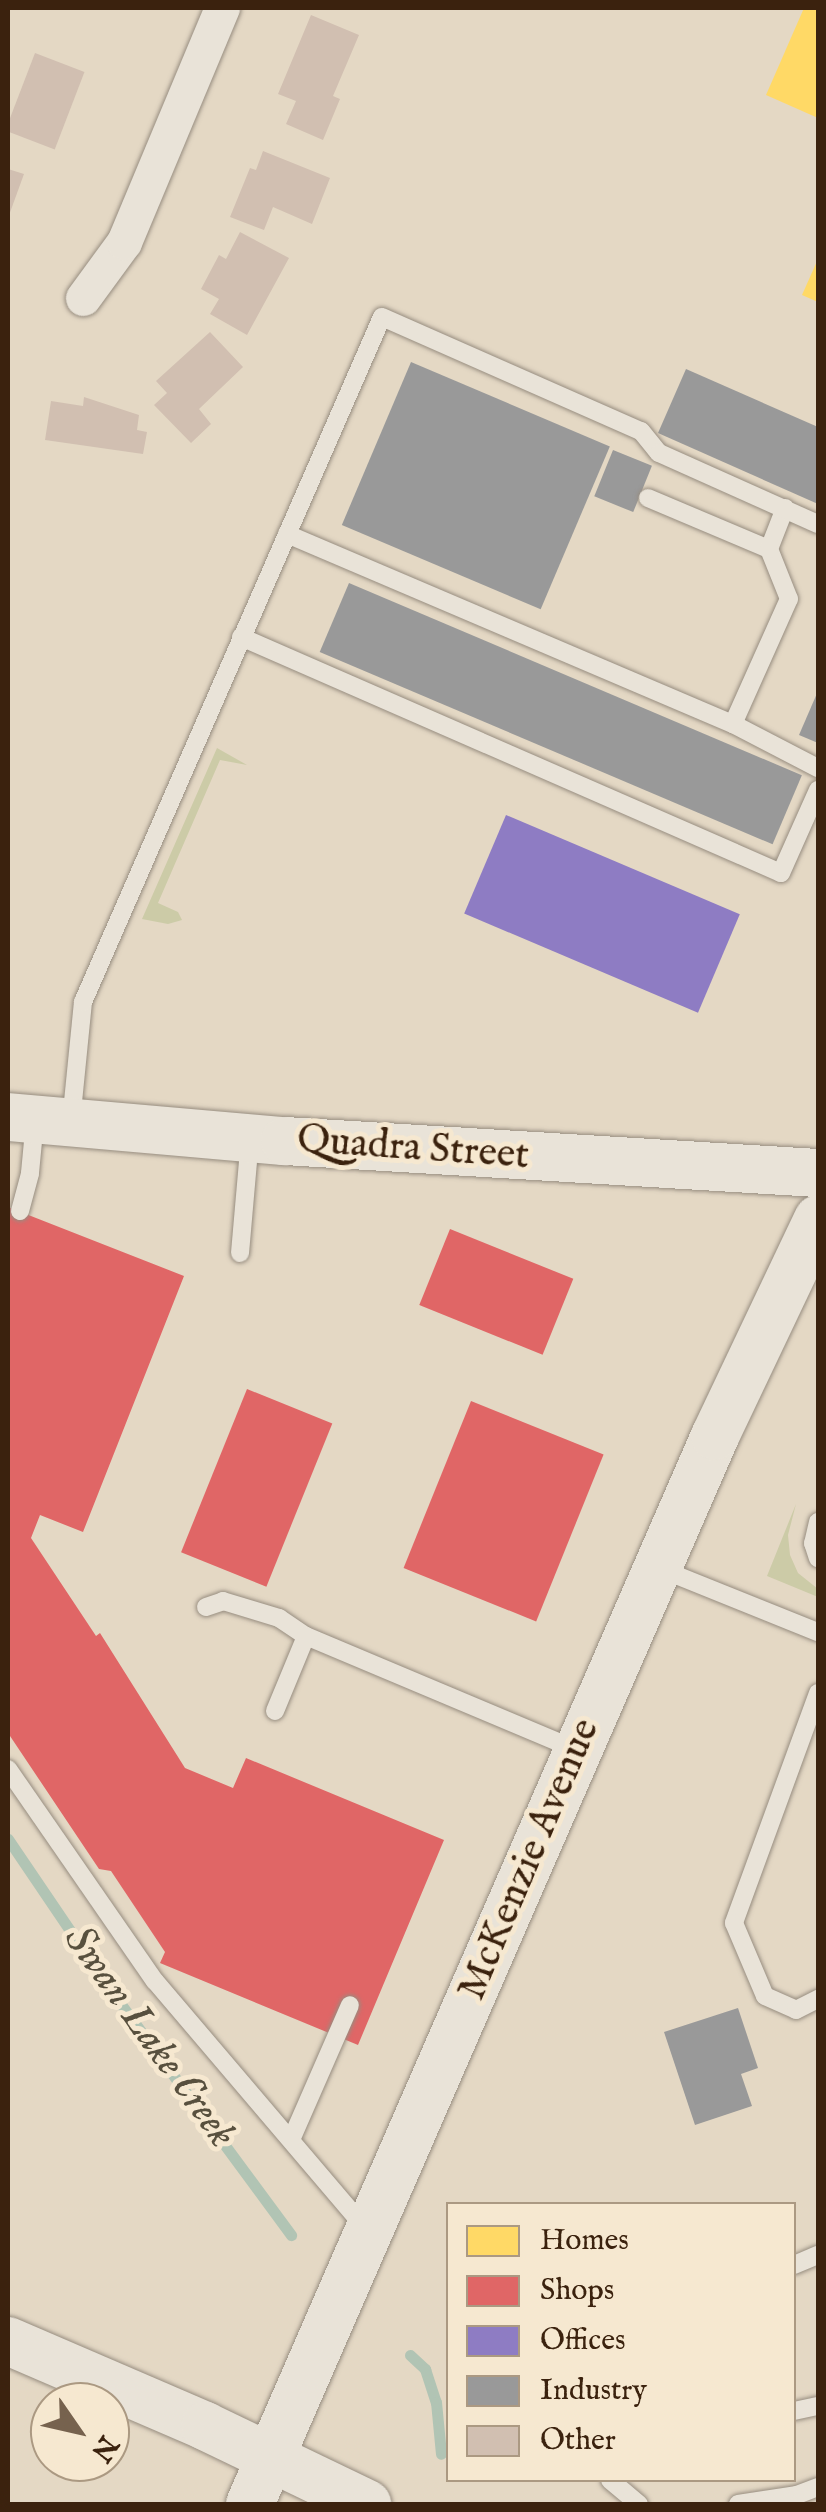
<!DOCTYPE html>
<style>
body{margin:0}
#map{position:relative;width:826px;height:2512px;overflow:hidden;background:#e4d8c4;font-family:"IM FELL English",serif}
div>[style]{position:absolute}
.green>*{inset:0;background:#cccba7}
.homes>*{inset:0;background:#ffd966}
.shops>*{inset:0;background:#e06666;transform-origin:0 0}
.offices>*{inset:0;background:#8e7cc3;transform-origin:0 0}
.industry>*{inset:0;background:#999;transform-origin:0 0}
.stream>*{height:11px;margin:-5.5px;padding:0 5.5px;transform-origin:5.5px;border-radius:5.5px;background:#b1c4b4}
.building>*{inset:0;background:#d1bfb1;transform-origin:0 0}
.roads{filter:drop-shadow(0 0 2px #978d80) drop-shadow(0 0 2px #978d80)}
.lane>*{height:18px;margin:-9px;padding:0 9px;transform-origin:9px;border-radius:9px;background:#e9e3d8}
.street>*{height:35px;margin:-17.5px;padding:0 17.5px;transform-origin:17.5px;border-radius:17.5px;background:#e9e3d8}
.secondary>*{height:48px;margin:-24px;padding:0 24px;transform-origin:24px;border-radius:24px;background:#e9e3d8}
span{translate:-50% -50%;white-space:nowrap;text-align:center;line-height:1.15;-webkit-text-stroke:10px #f6e8d0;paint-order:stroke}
.street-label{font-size:40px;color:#3b220e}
.water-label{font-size:42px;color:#58503e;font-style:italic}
.frame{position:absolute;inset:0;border:10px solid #3b220e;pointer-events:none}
.legend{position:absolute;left:446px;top:2202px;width:350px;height:280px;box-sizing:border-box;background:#f6e8d0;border:2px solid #ab9982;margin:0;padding:12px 18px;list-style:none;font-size:30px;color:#3b220e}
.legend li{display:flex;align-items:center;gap:20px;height:50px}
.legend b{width:50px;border:2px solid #ab9982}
.north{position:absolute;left:30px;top:2382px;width:100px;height:100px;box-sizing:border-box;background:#f6e8d0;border:2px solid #ab9982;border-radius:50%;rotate:124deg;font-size:28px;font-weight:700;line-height:40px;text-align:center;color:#3b220e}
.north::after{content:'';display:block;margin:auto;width:35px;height:45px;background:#76624e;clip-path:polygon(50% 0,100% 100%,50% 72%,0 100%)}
</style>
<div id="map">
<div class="green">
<div style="clip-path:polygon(217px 748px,247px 765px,220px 760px,158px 903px,178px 912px,182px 920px,168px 924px,142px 919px)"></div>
<div style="clip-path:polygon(796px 1504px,788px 1535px,790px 1555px,798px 1573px,818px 1589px,818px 1597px,767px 1576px)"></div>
</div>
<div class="homes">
<div style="clip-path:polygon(804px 8px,818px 8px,818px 118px,766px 95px)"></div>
<div style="clip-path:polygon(818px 259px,818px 302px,802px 295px)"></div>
</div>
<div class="shops">
<div style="clip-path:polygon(8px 1207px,184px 1276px,83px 1532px,40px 1515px,31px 1538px,96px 1636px,100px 1633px,185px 1768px,233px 1788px,246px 1758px,444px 1840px,358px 2045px,160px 1963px,165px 1952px,111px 1871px,99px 1869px,8px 1733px)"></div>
<div style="left:450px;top:1229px;width:133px;height:82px;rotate:22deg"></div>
<div style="left:247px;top:1389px;width:92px;height:176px;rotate:22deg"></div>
<div style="left:471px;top:1401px;width:143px;height:180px;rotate:22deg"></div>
</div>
<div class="offices">
<div style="left:506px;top:815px;width:254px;height:107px;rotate:23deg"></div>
</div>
<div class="industry">
<div style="left:411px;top:362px;width:216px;height:177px;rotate:23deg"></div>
<div style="clip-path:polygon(686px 369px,818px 427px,818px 504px,658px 433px)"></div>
<div style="left:613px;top:450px;width:42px;height:50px;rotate:22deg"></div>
<div style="left:349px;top:583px;width:492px;height:75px;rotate:23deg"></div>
<div style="clip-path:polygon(818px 691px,818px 743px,799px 735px)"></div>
<div style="clip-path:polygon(738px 2008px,758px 2068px,741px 2074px,752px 2106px,695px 2125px,664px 2032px)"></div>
</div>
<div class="stream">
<div style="left:8px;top:1839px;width:175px;rotate:55.9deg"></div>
<div style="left:106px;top:1984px;width:312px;rotate:53.6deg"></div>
<div style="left:410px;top:2355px;width:21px;rotate:43deg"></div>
<div style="left:425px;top:2369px;width:35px;rotate:72deg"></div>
<div style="left:436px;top:2402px;width:52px;rotate:84.5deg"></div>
</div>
<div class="building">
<div style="clip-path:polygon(311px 15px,359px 35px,333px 96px,340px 99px,323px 140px,286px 124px,296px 101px,278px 94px)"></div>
<div style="left:35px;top:53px;width:53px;height:83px;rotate:21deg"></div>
<div style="clip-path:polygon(263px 151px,330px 178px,312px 224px,273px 207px,264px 230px,230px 217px,250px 168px,256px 170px)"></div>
<div style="clip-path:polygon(8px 169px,24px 174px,8px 218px)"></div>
<div style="clip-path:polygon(240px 232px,289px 258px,247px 335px,210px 314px,219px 299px,201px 289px,219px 255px,226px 259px)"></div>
<div style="clip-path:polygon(210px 332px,243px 367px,199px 409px,211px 424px,191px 443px,154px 405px,167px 393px,156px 381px)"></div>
<div style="clip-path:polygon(84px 397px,139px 415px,137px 430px,147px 432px,143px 454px,45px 440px,51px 401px,83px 406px)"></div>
</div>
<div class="roads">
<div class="lane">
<div style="left:648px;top:498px;width:131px;rotate:22.9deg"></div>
<div style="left:287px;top:534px;width:485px;rotate:23.1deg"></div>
<div style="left:733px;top:724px;width:96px;rotate:27.4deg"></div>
<div style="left:241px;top:637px;width:589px;rotate:23.61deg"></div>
<div style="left:781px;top:873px;width:91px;rotate:-66deg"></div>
<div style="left:733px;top:724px;width:137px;rotate:-65.9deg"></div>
<div style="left:789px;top:599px;width:54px;rotate:-111.8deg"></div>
<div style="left:769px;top:549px;width:44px;rotate:-68.7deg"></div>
<div style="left:71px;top:1122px;width:121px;rotate:-84.3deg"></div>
<div style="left:83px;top:1002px;width:747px;rotate:-66.42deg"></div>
<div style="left:382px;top:317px;width:283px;rotate:23.8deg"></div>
<div style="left:641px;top:431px;width:28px;rotate:51deg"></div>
<div style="left:659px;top:453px;width:174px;rotate:24.1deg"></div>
<div style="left:20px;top:1211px;width:39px;rotate:-75deg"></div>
<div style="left:30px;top:1173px;width:53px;rotate:-84.6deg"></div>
<div style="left:240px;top:1253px;width:115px;rotate:-85deg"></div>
<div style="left:818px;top:1522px;width:22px;rotate:103deg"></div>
<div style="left:813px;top:1543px;width:16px;rotate:72deg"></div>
<div style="left:661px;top:1569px;width:169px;rotate:21.9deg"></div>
<div style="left:206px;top:1607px;width:18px;rotate:-19deg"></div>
<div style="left:223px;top:1601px;width:59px;rotate:16.9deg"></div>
<div style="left:279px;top:1618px;width:32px;rotate:34deg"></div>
<div style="left:306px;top:1636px;width:294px;rotate:22.8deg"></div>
<div style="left:818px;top:1693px;width:245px;rotate:110.1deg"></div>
<div style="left:734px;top:1923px;width:79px;rotate:67deg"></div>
<div style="left:765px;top:1996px;width:34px;rotate:24deg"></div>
<div style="left:796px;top:2010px;width:25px;rotate:-27deg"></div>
<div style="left:275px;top:1711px;width:81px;rotate:-67.5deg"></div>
<div style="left:8px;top:1769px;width:258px;rotate:55.3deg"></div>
<div style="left:155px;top:1981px;width:323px;rotate:49.6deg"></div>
<div style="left:291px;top:2140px;width:147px;rotate:-66.4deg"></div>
<div style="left:794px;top:2265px;width:26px;rotate:-23deg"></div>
<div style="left:794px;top:2411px;width:25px;rotate:-12deg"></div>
<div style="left:610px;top:2480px;width:38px;rotate:40deg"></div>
<div style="left:738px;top:2504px;width:60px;rotate:-8.7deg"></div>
<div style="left:797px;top:2495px;width:22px;rotate:-21deg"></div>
</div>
<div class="street">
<div style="left:83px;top:298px;width:69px;rotate:-53.8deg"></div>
<div style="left:124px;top:242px;width:254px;rotate:-67.3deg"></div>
</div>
<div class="secondary">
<div style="left:8px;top:1117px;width:278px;rotate:5deg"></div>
<div style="left:285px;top:1141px;width:534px;rotate:3.44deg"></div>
<div style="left:8px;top:2341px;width:215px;rotate:23.3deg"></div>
<div style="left:205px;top:2426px;width:180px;rotate:25.7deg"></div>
<div style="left:250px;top:2504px;width:1165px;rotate:-66.47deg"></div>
<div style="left:715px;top:1436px;width:240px;rotate:-64.6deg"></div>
</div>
</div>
<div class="street-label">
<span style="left:413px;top:1149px;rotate:4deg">Quadra Street</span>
<span style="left:530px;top:1860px;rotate:-67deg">McKenzie Avenue</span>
</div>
<div class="water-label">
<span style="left:149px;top:2037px;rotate:54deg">Swan Lake Creek</span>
</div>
<div class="frame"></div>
<ul class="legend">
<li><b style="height:28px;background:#ffd966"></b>Homes</li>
<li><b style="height:28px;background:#e06666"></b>Shops</li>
<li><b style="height:28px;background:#8e7cc3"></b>Offices</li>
<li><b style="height:28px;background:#999"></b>Industry</li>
<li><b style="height:28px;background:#d1bfb1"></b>Other</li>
</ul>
<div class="north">N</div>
</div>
